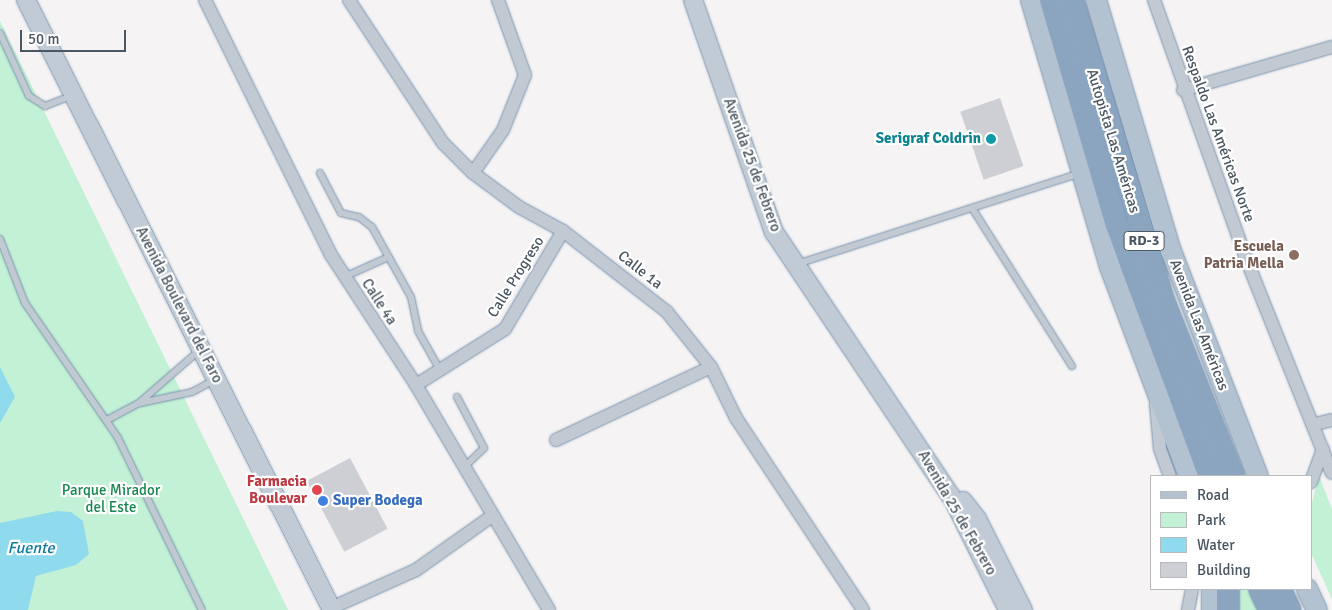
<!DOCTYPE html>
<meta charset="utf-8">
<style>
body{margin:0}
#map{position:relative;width:1332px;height:610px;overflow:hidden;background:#f5f3f3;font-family:Signika,sans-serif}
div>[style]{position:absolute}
.green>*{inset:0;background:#c3f1d5}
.water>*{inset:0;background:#90daee}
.building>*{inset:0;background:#cdcfd5;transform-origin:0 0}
.roads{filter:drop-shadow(0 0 1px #7690ad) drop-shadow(0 0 1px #7690ad)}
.lane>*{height:6px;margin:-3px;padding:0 3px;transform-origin:3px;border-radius:3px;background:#c1cad2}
.street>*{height:12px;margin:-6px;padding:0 6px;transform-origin:6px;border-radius:6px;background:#c1cad2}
.secondary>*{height:18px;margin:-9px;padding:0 9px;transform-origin:9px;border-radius:9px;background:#c1cbd6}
.primary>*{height:20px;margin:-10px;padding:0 10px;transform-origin:10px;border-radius:10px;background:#b3c2d1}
.highway>*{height:22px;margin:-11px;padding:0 11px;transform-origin:11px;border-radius:11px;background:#8ba5c1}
.dots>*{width:14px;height:14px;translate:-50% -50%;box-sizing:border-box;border:2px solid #fff;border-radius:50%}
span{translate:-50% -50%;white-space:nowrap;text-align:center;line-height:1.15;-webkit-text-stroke:4.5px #fff;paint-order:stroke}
.shield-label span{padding:1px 4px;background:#fff;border:1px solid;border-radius:4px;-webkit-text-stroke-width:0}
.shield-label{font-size:14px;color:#4a5661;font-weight:700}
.street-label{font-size:15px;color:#4a5661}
.culture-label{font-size:15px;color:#0d838f;font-weight:700}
.right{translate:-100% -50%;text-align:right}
.education-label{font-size:15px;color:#785e54;font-weight:700}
.health-label{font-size:15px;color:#be3a42;font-weight:700}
.park-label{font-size:15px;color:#17864f}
.shop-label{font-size:15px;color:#366cbe;font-weight:700}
.left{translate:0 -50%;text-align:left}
.water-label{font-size:16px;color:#0c7c9b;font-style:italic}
.legend{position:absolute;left:1150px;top:475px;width:162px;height:115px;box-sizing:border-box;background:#fff;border:1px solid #b7bbc0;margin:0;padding:6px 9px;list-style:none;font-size:15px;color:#4a5661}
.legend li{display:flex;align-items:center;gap:10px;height:25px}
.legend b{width:25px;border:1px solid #b7bbc0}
.scale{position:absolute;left:20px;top:30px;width:106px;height:22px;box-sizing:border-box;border:2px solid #4a5661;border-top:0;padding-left:6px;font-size:15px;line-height:18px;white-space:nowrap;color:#4a5661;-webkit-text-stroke:4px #fff;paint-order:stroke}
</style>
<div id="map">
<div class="green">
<div style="clip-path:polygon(0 21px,288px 610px,0 610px)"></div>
<div style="clip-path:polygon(1319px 476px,1332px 509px,1332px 599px,1311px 553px,1311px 506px)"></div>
<div style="clip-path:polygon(1238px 589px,1251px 589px,1261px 610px,1235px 610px)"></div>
</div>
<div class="water">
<div style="clip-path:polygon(0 367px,15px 397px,0 423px)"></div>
<div style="clip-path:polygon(57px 511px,71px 512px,83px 521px,89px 554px,76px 565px,36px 576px,28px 610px,0 610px,0 523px)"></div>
</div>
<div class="building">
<div style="left:1000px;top:98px;width:72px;height:42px;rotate:71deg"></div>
<div style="left:350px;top:458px;width:80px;height:49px;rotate:62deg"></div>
</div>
<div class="roads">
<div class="lane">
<div style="left:0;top:33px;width:69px;rotate:65.3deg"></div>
<div style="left:29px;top:96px;width:19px;rotate:32deg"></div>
<div style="left:45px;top:106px;width:28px;rotate:-21deg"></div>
<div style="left:320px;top:173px;width:45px;rotate:62.3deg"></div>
<div style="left:341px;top:213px;width:18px;rotate:13deg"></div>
<div style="left:359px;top:217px;width:16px;rotate:38deg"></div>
<div style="left:372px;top:227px;width:80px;rotate:60.9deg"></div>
<div style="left:411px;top:297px;width:35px;rotate:78deg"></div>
<div style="left:418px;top:331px;width:45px;rotate:60.6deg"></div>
<div style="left:972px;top:208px;width:187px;rotate:57.7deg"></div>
<div style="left:0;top:239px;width:69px;rotate:68.7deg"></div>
<div style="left:25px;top:303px;width:164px;rotate:55.4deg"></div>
<div style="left:118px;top:438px;width:191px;rotate:64deg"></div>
<div style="left:797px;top:264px;width:297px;rotate:-17.8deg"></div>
<div style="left:344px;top:277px;width:49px;rotate:-24deg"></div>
<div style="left:457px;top:397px;width:58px;rotate:62.1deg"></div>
<div style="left:484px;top:448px;width:28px;rotate:136deg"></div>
<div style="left:140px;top:403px;width:53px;rotate:-11.9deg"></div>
<div style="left:192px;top:392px;width:27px;rotate:-28deg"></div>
<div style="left:107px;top:420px;width:36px;rotate:-28deg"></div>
<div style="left:139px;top:403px;width:73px;rotate:-41.1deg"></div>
</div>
<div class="street">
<div style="left:205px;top:0;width:284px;rotate:63.7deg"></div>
<div style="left:331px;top:255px;width:155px;rotate:56.8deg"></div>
<div style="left:416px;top:385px;width:261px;rotate:59.4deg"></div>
<div style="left:349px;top:0;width:171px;rotate:56.7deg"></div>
<div style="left:443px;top:143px;width:42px;rotate:45deg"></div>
<div style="left:473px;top:173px;width:57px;rotate:36.5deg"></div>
<div style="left:519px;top:207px;width:50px;rotate:28.6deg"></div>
<div style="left:563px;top:231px;width:132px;rotate:37.9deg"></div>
<div style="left:667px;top:312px;width:70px;rotate:51.3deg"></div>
<div style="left:711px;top:367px;width:57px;rotate:63.9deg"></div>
<div style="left:736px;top:418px;width:230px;rotate:56.5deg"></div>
<div style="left:1154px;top:0;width:277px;rotate:70.4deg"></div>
<div style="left:1247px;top:261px;width:228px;rotate:68.2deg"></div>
<div style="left:1183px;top:90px;width:155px;rotate:-16.1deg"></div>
<div style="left:473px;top:173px;width:52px;rotate:-55.1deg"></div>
<div style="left:503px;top:130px;width:59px;rotate:-68.2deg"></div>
<div style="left:525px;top:75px;width:80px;rotate:-109.8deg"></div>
<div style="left:416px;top:385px;width:105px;rotate:-32.2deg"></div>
<div style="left:505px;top:329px;width:114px;rotate:-59.4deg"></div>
<div style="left:1156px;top:404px;width:45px;rotate:84.9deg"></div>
<div style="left:1160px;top:449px;width:29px;rotate:70deg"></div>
<div style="left:1315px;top:424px;width:17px;rotate:-13deg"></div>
<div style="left:556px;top:440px;width:171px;rotate:-25.2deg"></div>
<div style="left:1311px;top:482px;width:35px;rotate:-70deg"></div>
<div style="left:331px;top:608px;width:93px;rotate:-24.1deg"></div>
<div style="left:416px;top:570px;width:93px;rotate:-35.4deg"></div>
<div style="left:1188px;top:610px;width:21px;rotate:-79deg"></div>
</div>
<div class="secondary">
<div style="left:26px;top:0;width:682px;rotate:63.36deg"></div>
<div style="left:693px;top:0;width:246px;rotate:70.8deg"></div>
<div style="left:774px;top:232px;width:324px;rotate:56.2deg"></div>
<div style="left:954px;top:501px;width:122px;rotate:63.6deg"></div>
<div style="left:963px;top:501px;width:23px;rotate:52deg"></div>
<div style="left:977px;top:519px;width:102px;rotate:63.2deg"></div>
</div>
<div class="primary">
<div style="left:1031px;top:0;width:278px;rotate:73.5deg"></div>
<div style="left:1110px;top:267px;width:223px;rotate:69.3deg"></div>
<div style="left:1096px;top:0;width:262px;rotate:73.4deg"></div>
<div style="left:1171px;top:251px;width:241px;rotate:68.9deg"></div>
<div style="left:1307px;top:589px;width:23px;rotate:65deg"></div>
<div style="left:1212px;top:610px;width:21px;rotate:-90deg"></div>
</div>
<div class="highway">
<div style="left:1051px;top:0;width:234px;rotate:73.7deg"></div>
<div style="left:1117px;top:225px;width:268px;rotate:69.7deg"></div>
<div style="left:1072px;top:0;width:316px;rotate:73.1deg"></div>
<div style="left:1164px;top:302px;width:187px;rotate:68.4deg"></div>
<div style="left:1228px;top:589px;width:21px;rotate:90deg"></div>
<div style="left:1260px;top:589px;width:23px;rotate:65deg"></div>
<div style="left:1280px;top:589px;width:23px;rotate:65deg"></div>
</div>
</div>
<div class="dots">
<div style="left:991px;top:139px;background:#0f9aa8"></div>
<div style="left:1294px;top:255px;background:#8d6e63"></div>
<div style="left:317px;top:490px;background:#e0444e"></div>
<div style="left:323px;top:501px;background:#3f7fe0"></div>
</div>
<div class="shield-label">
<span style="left:1144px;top:241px">RD-3</span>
</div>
<div class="street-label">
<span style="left:1218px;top:134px;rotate:70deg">Respaldo Las Américas Norte</span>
<span style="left:1113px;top:141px;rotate:73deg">Autopista Las Américas</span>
<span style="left:752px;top:165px;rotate:70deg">Avenida 25 de Febrero</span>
<span style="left:640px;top:270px;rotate:38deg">Calle 1a</span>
<span style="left:516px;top:277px;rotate:-58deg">Calle Progreso</span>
<span style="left:379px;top:302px;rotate:57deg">Calle 4a</span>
<span style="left:179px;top:305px;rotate:63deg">Avenida Boulevard del Faro</span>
<span style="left:1199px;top:325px;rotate:69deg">Avenida Las Américas</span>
<span style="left:957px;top:513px;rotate:60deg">Avenida 25 de Febrero</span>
</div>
<div class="culture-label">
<span class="right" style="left:981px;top:139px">Serigraf Coldrin</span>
</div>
<div class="education-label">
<span class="right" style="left:1284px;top:255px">Escuela<br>Patria Mella</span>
</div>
<div class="health-label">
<span class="right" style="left:307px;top:490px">Farmacia<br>Boulevar</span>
</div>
<div class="park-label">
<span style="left:111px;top:499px">Parque Mirador<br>del Este</span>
</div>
<div class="shop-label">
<span class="left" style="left:333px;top:501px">Super Bodega</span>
</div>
<div class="water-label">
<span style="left:31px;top:548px">Fuente</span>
</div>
<ul class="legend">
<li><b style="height:6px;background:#b3c2d1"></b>Road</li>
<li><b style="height:14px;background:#c3f1d5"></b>Park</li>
<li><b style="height:14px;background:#90daee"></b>Water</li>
<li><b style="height:14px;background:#cdcfd5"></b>Building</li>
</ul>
<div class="scale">50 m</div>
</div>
